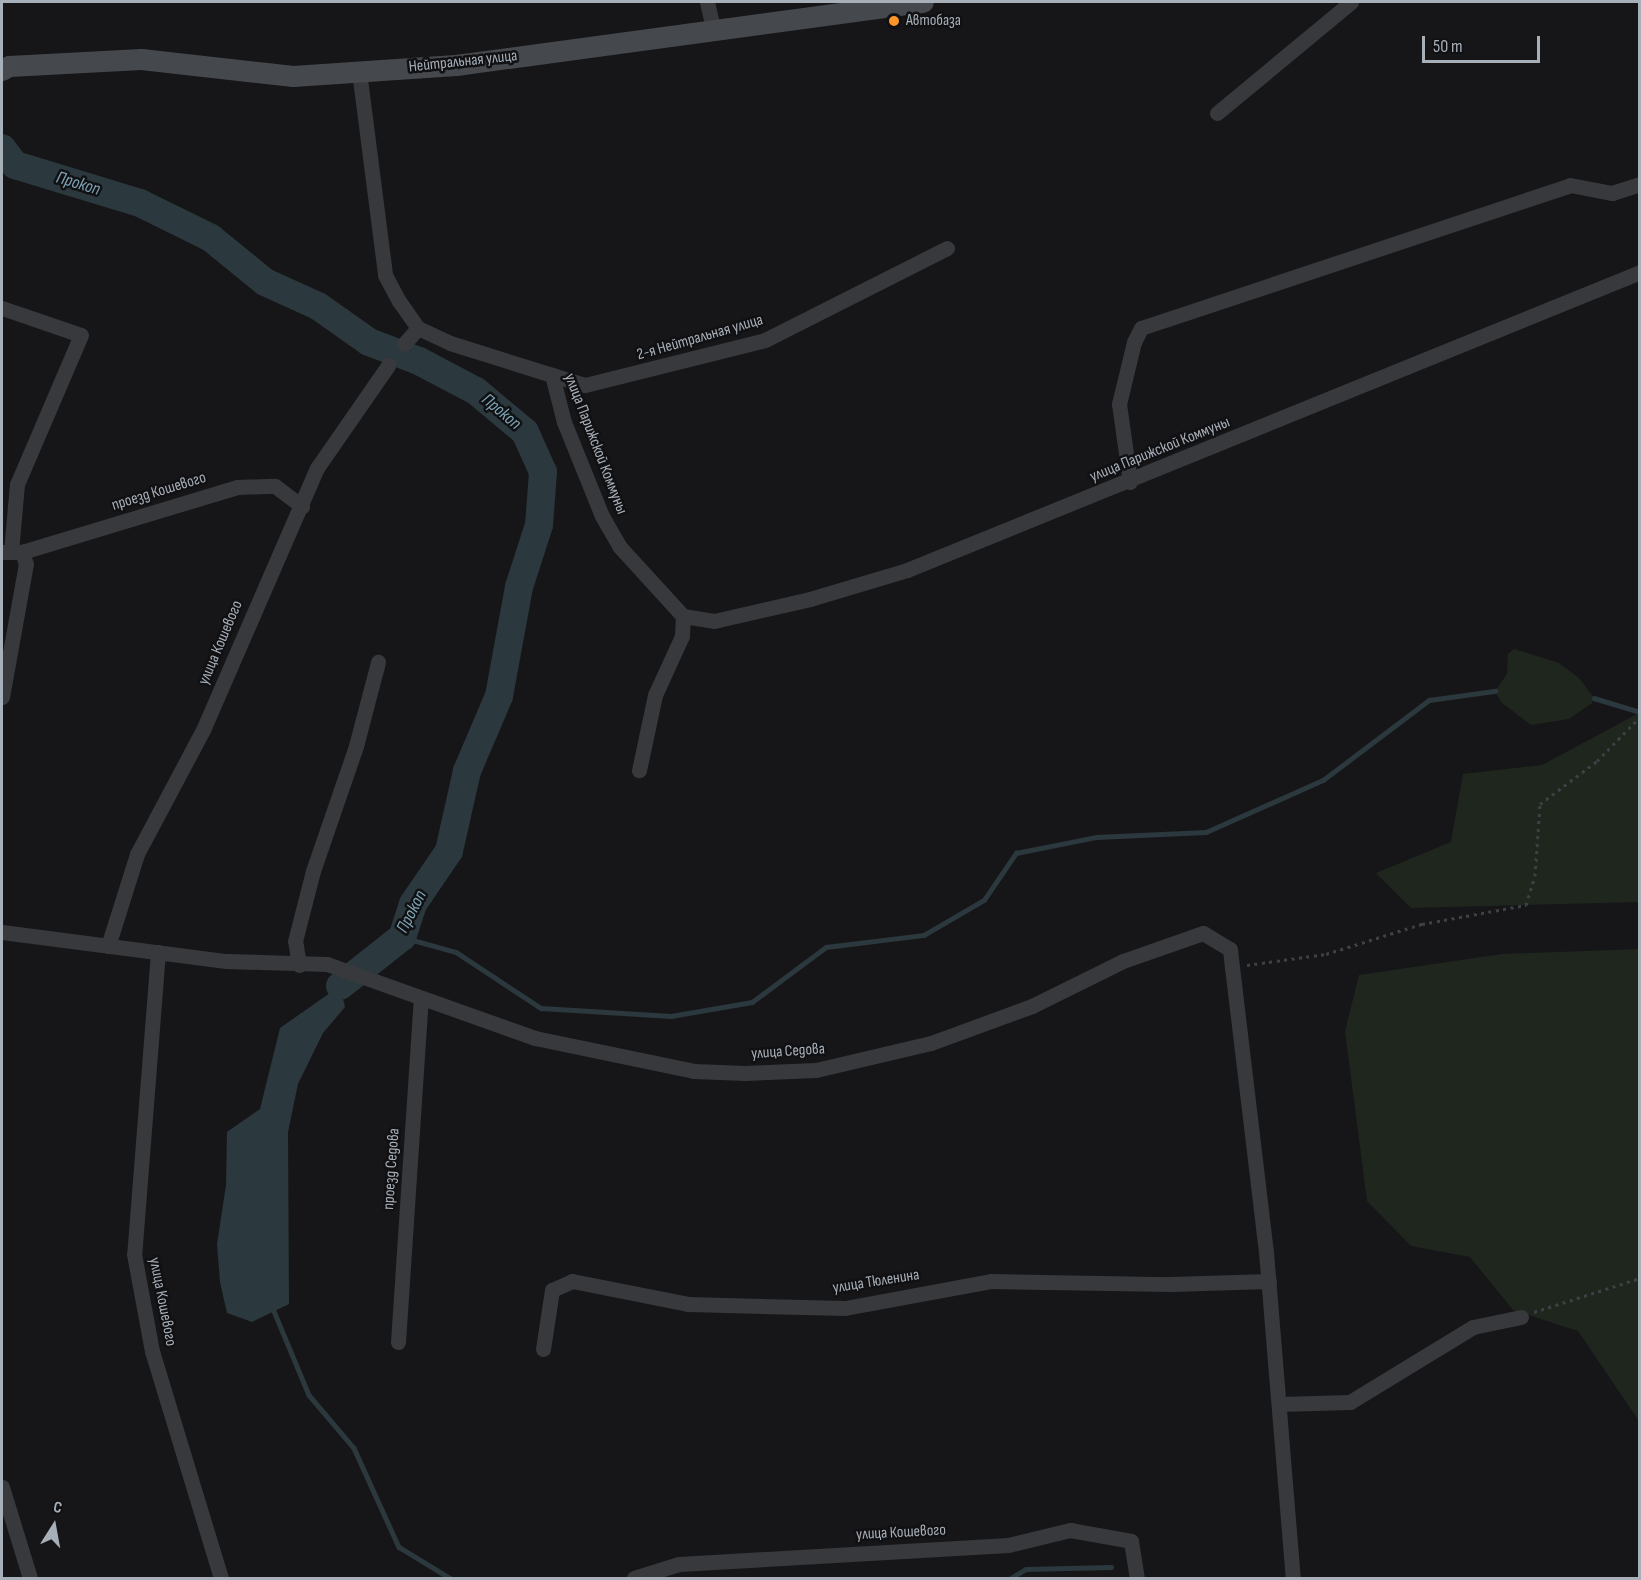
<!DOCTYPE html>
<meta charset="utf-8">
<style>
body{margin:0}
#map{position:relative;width:1641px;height:1580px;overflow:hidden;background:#161618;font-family:"Sofia Sans Condensed",sans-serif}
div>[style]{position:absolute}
.green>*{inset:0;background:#1e261e}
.water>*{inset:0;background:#2b383d}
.stream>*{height:4.5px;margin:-2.25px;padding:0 2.25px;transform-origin:2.25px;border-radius:2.25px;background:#2b383d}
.river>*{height:28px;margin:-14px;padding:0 14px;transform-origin:14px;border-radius:14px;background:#2b383d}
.path>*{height:3px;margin-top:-1.5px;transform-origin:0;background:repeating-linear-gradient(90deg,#3d4044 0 3px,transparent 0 7.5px)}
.street>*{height:15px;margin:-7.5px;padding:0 7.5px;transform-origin:7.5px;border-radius:7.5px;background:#37393d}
.secondary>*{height:21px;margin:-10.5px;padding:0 10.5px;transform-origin:10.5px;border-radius:10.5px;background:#45484d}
.dots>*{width:16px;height:16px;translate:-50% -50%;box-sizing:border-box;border:3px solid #111113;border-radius:50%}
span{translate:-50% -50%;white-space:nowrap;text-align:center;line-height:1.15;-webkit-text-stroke:5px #111113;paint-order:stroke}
.poi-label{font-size:16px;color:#a7afb9}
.left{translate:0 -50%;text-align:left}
.street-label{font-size:16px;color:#a7afb9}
.water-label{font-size:18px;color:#7ca4b6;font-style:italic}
.frame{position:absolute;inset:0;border:3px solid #a7afb9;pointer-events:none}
.north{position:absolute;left:24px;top:1496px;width:60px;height:60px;-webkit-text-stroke:4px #111113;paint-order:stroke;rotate:11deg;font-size:16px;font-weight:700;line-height:24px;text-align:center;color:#a7afb9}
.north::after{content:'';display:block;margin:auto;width:21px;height:27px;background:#a7afb9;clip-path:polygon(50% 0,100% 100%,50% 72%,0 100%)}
.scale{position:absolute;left:1422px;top:36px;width:118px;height:27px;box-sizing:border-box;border:3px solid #a7afb9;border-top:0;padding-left:8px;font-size:18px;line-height:21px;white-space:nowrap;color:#a7afb9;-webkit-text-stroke:4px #111113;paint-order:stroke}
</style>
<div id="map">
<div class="green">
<div style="clip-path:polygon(1514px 649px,1559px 663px,1579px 678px,1594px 698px,1592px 703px,1569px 719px,1531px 725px,1501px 702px,1495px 691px,1507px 674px,1508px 654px)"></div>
<div style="clip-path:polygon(1639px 713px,1639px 902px,1411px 908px,1376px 873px,1451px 842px,1463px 774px,1542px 765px)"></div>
<div style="clip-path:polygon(1639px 949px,1639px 1421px,1578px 1331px,1513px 1310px,1470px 1257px,1411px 1246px,1367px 1201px,1345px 1031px,1359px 975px,1502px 954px)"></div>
</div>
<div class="water">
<div style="clip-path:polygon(340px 986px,345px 1007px,323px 1033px,298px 1084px,288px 1132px,289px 1304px,252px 1322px,227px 1313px,220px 1282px,217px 1244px,226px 1185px,227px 1132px,260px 1109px,280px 1028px)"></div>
</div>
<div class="stream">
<div style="left:1594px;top:698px;width:48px;rotate:16.9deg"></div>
<div style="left:402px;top:937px;width:56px;rotate:15.5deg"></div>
<div style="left:456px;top:952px;width:102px;rotate:33.4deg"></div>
<div style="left:541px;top:1008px;width:130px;rotate:3.5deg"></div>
<div style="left:671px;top:1016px;width:82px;rotate:-9.8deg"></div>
<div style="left:752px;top:1002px;width:92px;rotate:-36.6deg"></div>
<div style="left:826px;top:947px;width:99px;rotate:-7deg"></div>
<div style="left:924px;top:935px;width:69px;rotate:-30.3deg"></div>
<div style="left:984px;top:900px;width:57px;rotate:-55.8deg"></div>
<div style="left:1016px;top:853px;width:82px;rotate:-11.3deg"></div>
<div style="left:1096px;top:837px;width:110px;rotate:-2.6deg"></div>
<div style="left:1206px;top:832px;width:128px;rotate:-24deg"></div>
<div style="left:1323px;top:780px;width:133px;rotate:-37deg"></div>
<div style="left:1429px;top:700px;width:67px;rotate:-7.8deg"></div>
<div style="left:274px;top:1311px;width:91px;rotate:67.4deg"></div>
<div style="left:309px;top:1395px;width:70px;rotate:49.7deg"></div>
<div style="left:354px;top:1448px;width:109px;rotate:65.6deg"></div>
<div style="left:399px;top:1547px;width:60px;rotate:31.3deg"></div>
<div style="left:1011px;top:1578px;width:17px;rotate:-31deg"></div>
<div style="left:1026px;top:1569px;width:85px;rotate:-1.3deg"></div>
</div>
<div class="river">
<div style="left:2px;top:148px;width:21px;rotate:53deg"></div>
<div style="left:15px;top:165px;width:131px;rotate:16.9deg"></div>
<div style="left:140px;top:203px;width:79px;rotate:26.2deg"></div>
<div style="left:211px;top:238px;width:70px;rotate:39.2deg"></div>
<div style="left:265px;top:282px;width:58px;rotate:24.4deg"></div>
<div style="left:318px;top:306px;width:62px;rotate:35.2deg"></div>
<div style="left:369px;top:342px;width:53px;rotate:20.8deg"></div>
<div style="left:419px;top:361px;width:64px;rotate:27.8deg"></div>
<div style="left:476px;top:391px;width:64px;rotate:39.9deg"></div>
<div style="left:525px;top:432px;width:44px;rotate:65.8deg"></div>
<div style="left:543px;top:472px;width:53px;rotate:94.3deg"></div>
<div style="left:539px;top:525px;width:65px;rotate:107.9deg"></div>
<div style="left:519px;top:587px;width:111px;rotate:100.4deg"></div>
<div style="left:499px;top:696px;width:82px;rotate:113.1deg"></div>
<div style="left:467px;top:771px;width:82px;rotate:102.7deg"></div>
<div style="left:449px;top:851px;width:64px;rotate:124.2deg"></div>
<div style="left:413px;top:904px;width:35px;rotate:108deg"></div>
<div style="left:402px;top:937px;width:79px;rotate:141.7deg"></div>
</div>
<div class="path">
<div style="left:1247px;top:965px;width:80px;rotate:-7.9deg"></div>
<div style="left:1326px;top:954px;width:101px;rotate:-17.4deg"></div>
<div style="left:1422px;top:924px;width:106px;rotate:-10.4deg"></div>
<div style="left:1526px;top:905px;width:30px;rotate:-73deg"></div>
<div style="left:1535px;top:876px;width:72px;rotate:-86deg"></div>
<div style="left:1540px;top:804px;width:71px;rotate:-37deg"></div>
<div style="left:1597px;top:761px;width:59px;rotate:-45.7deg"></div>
<div style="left:1534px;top:1312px;width:111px;rotate:-17.8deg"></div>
</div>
<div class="street">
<div style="left:707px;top:2px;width:28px;rotate:77deg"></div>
<div style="left:359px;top:71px;width:206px;rotate:82.7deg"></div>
<div style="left:385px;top:275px;width:30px;rotate:62deg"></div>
<div style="left:399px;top:301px;width:33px;rotate:55deg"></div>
<div style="left:418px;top:328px;width:35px;rotate:25deg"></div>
<div style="left:450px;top:343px;width:107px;rotate:17.4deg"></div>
<div style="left:552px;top:375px;width:49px;rotate:75.7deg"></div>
<div style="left:564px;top:422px;width:101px;rotate:68deg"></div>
<div style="left:602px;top:516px;width:34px;rotate:60deg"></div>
<div style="left:619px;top:546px;width:95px;rotate:47.6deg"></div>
<div style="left:683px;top:616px;width:20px;rotate:93deg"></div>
<div style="left:682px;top:636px;width:65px;rotate:114.6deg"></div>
<div style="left:655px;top:695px;width:77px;rotate:102deg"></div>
<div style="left:1217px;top:113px;width:174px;rotate:-39.6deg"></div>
<div style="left:2px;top:308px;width:83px;rotate:18.9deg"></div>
<div style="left:81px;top:335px;width:162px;rotate:113.2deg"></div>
<div style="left:17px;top:484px;width:67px;rotate:95.1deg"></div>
<div style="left:404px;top:344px;width:21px;rotate:-49deg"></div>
<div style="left:552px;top:375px;width:34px;rotate:17deg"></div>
<div style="left:585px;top:385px;width:186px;rotate:-14deg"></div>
<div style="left:765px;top:340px;width:204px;rotate:-26.8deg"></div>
<div style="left:1130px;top:482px;width:79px;rotate:-98deg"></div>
<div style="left:1119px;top:404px;width:64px;rotate:-76.4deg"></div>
<div style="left:1134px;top:342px;width:16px;rotate:-63deg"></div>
<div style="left:1141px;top:328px;width:452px;rotate:-18.4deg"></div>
<div style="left:1570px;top:185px;width:43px;rotate:10.8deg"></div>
<div style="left:1612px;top:193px;width:29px;rotate:-18deg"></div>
<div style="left:2px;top:552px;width:20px"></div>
<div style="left:22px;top:552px;width:225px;rotate:-16.8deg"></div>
<div style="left:237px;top:487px;width:38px;rotate:-2deg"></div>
<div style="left:275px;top:486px;width:34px;rotate:37deg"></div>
<div style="left:683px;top:616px;width:31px;rotate:9deg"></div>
<div style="left:714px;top:621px;width:98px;rotate:-12.9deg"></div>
<div style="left:810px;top:599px;width:101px;rotate:-16.6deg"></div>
<div style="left:907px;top:570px;width:791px;rotate:-22.12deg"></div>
<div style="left:2px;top:697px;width:135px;rotate:-79.8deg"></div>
<div style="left:26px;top:564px;width:13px;rotate:-108deg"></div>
<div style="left:2px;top:932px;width:226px;rotate:7.4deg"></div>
<div style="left:226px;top:961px;width:101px;rotate:1.7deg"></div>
<div style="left:327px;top:964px;width:221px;rotate:19.6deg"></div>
<div style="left:535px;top:1038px;width:162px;rotate:11.7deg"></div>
<div style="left:694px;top:1071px;width:51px;rotate:2.2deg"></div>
<div style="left:745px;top:1073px;width:71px;rotate:-2.4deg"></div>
<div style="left:816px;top:1070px;width:118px;rotate:-13.2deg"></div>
<div style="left:931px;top:1043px;width:108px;rotate:-20.1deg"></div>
<div style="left:1032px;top:1006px;width:102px;rotate:-26.3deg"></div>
<div style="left:1123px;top:961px;width:85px;rotate:-19.3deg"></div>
<div style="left:1203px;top:933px;width:31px;rotate:31deg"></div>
<div style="left:1230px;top:949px;width:18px;rotate:84deg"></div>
<div style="left:1232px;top:967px;width:287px;rotate:83.2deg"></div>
<div style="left:1266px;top:1252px;width:327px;rotate:85.3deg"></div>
<div style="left:108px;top:946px;width:96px;rotate:-72.5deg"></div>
<div style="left:137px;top:854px;width:140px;rotate:-62deg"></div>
<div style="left:203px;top:730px;width:286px;rotate:-66.5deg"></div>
<div style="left:317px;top:468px;width:126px;rotate:-55.3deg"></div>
<div style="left:158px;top:952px;width:303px;rotate:94.5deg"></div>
<div style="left:134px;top:1254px;width:99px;rotate:79.5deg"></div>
<div style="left:152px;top:1351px;width:237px;rotate:73.1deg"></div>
<div style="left:299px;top:965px;width:24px;rotate:-99deg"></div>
<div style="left:295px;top:941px;width:72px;rotate:-75.6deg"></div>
<div style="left:313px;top:871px;width:132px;rotate:-71deg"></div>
<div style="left:356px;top:746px;width:87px;rotate:-75.3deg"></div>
<div style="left:398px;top:1342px;width:345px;rotate:-86.2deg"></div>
<div style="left:543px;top:1349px;width:60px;rotate:-81.3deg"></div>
<div style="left:552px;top:1290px;width:22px;rotate:-24deg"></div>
<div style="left:572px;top:1281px;width:118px;rotate:11.2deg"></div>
<div style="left:688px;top:1304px;width:157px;rotate:1.5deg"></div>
<div style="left:845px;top:1308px;width:148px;rotate:-10.5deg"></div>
<div style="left:991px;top:1281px;width:179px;rotate:1deg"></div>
<div style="left:1170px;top:1284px;width:99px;rotate:-1.7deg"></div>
<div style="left:1279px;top:1404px;width:71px;rotate:-1.6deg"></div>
<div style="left:1350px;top:1402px;width:144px;rotate:-31.4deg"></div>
<div style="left:1473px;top:1327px;width:49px;rotate:-11.8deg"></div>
<div style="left:2px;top:1487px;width:95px;rotate:72.9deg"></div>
<div style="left:634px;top:1578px;width:47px;rotate:-17.3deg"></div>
<div style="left:679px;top:1564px;width:330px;rotate:-3.3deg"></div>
<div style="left:1008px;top:1545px;width:64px;rotate:-13.6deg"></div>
<div style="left:1070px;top:1530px;width:62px;rotate:10.2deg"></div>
<div style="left:1131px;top:1541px;width:37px;rotate:81deg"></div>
</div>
<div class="secondary">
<div style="left:2px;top:70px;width:8px;rotate:-30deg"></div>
<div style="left:9px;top:66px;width:132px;rotate:-3deg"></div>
<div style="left:141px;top:59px;width:153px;rotate:6.4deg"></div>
<div style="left:293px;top:76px;width:163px;rotate:-3.9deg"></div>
<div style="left:456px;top:65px;width:471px;rotate:-7.7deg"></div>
</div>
<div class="dots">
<div style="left:894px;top:21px;background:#fc952a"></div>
</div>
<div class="poi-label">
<span class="left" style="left:906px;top:21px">Автобаза</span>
</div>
<div class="street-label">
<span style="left:463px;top:62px;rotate:-6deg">Нейтральная улица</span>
<span style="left:700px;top:338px;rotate:-16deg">2-я Нейтральная улица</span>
<span style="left:595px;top:444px;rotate:69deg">улица Парижской Коммуны</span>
<span style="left:1160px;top:450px;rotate:-22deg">улица Парижской Коммуны</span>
<span style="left:159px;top:492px;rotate:-17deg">проезд Кошевого</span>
<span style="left:221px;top:643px;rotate:-67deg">улица Кошевого</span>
<span style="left:788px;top:1052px;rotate:-4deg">улица Седова</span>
<span style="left:392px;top:1169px;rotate:-86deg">проезд Седова</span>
<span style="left:876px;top:1282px;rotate:-9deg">улица Тюленина</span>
<span style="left:162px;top:1302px;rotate:79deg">улица Кошевого</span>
<span style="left:901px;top:1533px;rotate:-3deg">улица Кошевого</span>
</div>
<div class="water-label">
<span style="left:78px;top:184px;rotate:17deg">Прокоп</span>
<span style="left:501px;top:412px;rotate:40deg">Прокоп</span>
<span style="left:412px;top:912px;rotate:-63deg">Прокоп</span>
</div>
<div class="frame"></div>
<div class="north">С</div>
<div class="scale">50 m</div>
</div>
